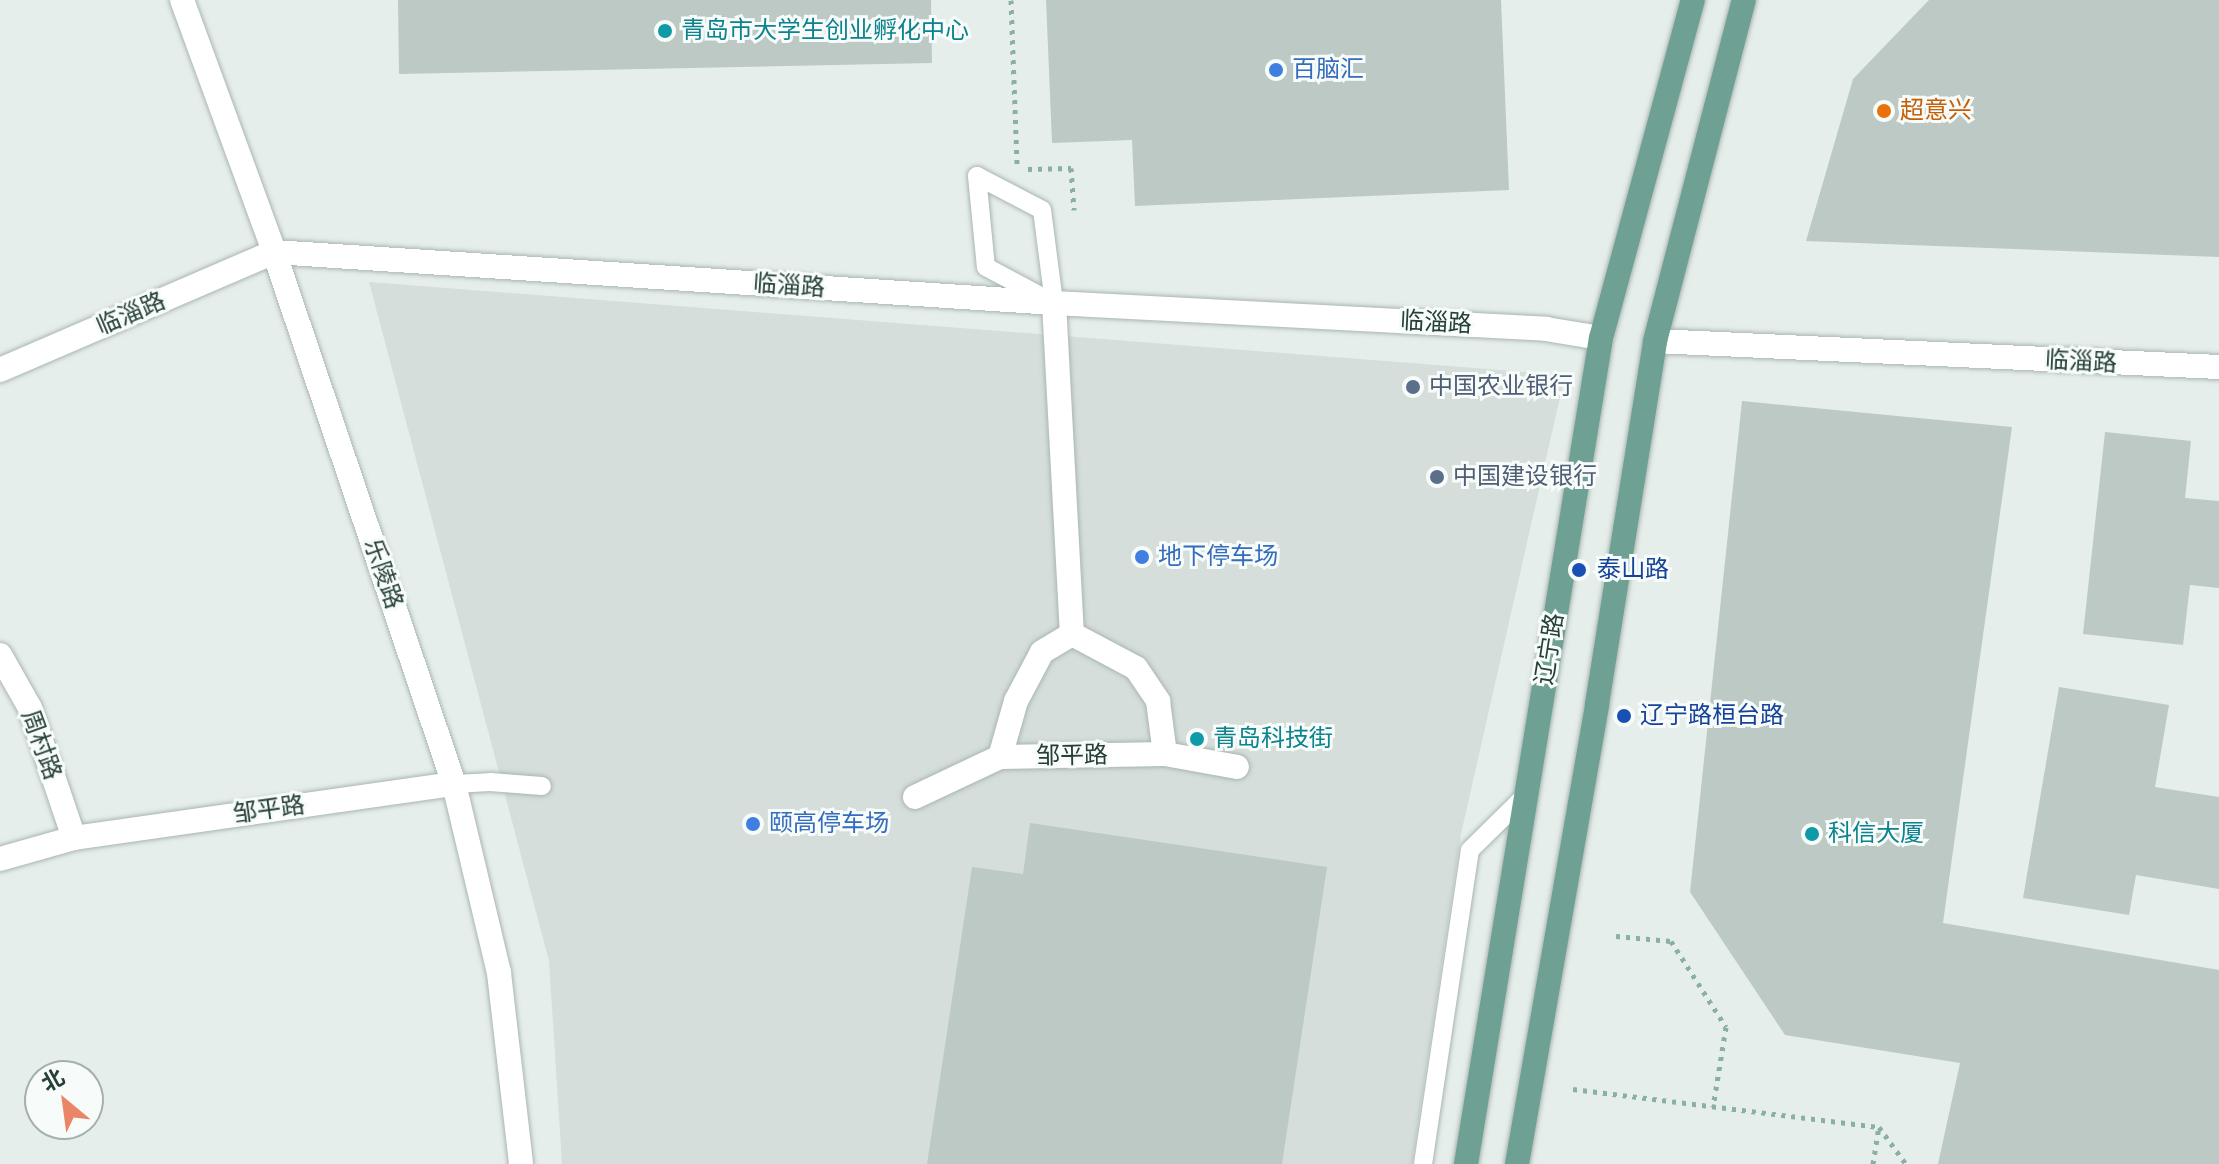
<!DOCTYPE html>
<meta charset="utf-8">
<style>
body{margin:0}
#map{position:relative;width:2219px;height:1164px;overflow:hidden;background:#e6eeeb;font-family:Rubik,"Noto Sans SC",sans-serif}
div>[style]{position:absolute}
.built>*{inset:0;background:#d5deda}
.building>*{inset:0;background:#bcc9c4}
.path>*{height:5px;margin-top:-2.5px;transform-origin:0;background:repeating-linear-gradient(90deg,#89b0a3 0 4px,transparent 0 10px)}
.roads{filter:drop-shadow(0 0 2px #a9b6b2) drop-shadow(0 0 2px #a9b6b2)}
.service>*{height:18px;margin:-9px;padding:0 9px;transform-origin:9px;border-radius:9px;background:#fff}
.minor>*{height:24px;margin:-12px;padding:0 12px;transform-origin:12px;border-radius:12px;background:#fff}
.primary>*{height:24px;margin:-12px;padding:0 12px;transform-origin:12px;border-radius:12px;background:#6ea193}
.dots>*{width:22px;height:22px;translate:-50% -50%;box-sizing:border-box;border:4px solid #f7fbf9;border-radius:50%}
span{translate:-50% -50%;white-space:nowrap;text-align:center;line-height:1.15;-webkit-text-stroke:6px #f7fbf9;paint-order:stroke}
.culture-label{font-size:24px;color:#0d838f}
.left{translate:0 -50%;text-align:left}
.shop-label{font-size:24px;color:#366cbe}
.food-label{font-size:24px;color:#c56008}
.street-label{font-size:24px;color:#264038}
.service-label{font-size:24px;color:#4e5e75}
.transit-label{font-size:24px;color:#164399}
.north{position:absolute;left:24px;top:1060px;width:80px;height:80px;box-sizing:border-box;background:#f7fbf9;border:2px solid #a3b0ac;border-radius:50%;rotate:331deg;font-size:22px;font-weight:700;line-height:32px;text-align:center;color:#264038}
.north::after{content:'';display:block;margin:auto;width:28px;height:36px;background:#eb8568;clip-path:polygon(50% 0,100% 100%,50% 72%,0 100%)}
</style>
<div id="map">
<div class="built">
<div style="clip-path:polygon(369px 282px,1565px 375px,1461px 834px,1412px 1164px,562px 1164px,549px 961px)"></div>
</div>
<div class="building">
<div style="clip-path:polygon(398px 0,931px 0,932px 63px,399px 74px)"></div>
<div style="clip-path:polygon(1046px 0,1501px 0,1509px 190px,1135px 206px,1132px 140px,1052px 143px)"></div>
<div style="clip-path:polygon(1929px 0,2219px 0,2219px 257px,1806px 241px,1853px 79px)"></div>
<div style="clip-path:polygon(1742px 401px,2012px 427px,1943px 923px,2219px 970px,2219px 1164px,1938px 1164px,1960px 1063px,1785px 1035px,1690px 892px)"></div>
<div style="clip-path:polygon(2105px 432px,2191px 441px,2185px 498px,2219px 501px,2219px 588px,2190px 585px,2183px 645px,2083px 634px)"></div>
<div style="clip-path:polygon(2059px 687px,2169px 705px,2155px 787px,2219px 797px,2219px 889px,2136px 875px,2129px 915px,2023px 898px)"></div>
<div style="clip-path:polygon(1030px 823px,1327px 867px,1282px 1164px,927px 1164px,972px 867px,1023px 874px)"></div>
</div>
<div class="path">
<div style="left:1011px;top:0;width:167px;rotate:87.9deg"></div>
<div style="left:1028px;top:169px;width:43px;rotate:-1.3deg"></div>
<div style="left:1071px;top:168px;width:42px;rotate:85.9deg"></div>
<div style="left:1616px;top:936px;width:55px;rotate:5.2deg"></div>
<div style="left:1671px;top:941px;width:102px;rotate:57.4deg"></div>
<div style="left:1726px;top:1027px;width:81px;rotate:99.2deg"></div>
<div style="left:1573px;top:1089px;width:308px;rotate:7.1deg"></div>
<div style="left:1879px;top:1127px;width:46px;rotate:53.9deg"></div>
<div style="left:1873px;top:1164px;width:37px;rotate:-81deg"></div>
</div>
<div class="roads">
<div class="service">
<div style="left:977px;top:176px;width:91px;rotate:84.4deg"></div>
<div style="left:986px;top:267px;width:70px;rotate:28deg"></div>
<div style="left:977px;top:176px;width:73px;rotate:27.6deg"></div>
<div style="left:1042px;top:210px;width:94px;rotate:82.6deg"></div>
<div style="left:454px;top:784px;width:36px;rotate:-3deg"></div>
<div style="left:490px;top:782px;width:52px;rotate:4.4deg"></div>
<div style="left:1423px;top:1164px;width:317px;rotate:-81.5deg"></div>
<div style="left:1470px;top:850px;width:78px;rotate:-44.5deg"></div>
</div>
<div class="minor">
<div style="left:182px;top:0;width:268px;rotate:69.9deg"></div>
<div style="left:274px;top:252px;width:562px;rotate:71.31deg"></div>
<div style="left:454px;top:784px;width:194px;rotate:76.6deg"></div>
<div style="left:499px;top:973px;width:192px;rotate:83.4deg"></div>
<div style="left:1054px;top:303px;width:331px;rotate:86.9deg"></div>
<div style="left:1655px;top:341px;width:565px;rotate:2.64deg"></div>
<div style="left:0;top:370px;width:298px;rotate:-23.3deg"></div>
<div style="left:274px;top:252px;width:782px;rotate:3.74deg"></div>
<div style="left:1054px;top:303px;width:493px;rotate:3deg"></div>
<div style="left:1546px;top:329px;width:56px;rotate:9.3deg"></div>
<div style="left:0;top:655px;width:61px;rotate:60.5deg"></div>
<div style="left:30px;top:708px;width:137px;rotate:71.3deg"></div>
<div style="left:1000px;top:757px;width:58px;rotate:-74.1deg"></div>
<div style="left:1016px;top:701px;width:55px;rotate:-62deg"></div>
<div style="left:1042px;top:652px;width:35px;rotate:-31deg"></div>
<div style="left:1072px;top:634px;width:72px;rotate:28deg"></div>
<div style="left:1136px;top:668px;width:40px;rotate:56deg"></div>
<div style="left:1158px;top:701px;width:53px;rotate:82.5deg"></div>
<div style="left:915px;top:797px;width:94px;rotate:-25.2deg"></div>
<div style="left:1000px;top:757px;width:165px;rotate:-1deg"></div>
<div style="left:1165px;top:754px;width:73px;rotate:10.2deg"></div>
<div style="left:0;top:859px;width:77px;rotate:-15.8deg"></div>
<div style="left:74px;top:838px;width:384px;rotate:-8.1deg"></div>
</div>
<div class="primary">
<div style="left:1466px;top:1164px;width:837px;rotate:-80.72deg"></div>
<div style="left:1601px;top:338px;width:350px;rotate:-74.8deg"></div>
<div style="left:1517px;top:1164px;width:467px;rotate:-80.1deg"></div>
<div style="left:1597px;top:704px;width:368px;rotate:-80.9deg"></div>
<div style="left:1655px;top:341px;width:352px;rotate:-75.4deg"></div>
</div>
</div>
<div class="dots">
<div style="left:665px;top:31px;background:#0f9aa8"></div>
<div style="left:1276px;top:70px;background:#3f7fe0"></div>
<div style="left:1884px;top:111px;background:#e8710a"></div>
<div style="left:1413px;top:387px;background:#5c6f8a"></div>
<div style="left:1437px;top:477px;background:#5c6f8a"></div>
<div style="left:1142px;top:557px;background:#3f7fe0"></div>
<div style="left:1579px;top:570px;background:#1a4fb4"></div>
<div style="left:1624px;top:716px;background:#1a4fb4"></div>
<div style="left:1197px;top:739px;background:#0f9aa8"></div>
<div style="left:753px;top:824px;background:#3f7fe0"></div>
<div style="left:1812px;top:834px;background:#0f9aa8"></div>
</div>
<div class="culture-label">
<span class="left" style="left:681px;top:31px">青岛市大学生创业孵化中心</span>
<span class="left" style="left:1213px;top:739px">青岛科技街</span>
<span class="left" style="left:1828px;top:834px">科信大厦</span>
</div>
<div class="shop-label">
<span class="left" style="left:1292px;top:70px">百脑汇</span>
<span class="left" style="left:1158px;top:557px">地下停车场</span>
<span class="left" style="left:769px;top:824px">颐高停车场</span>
</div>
<div class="food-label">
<span class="left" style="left:1900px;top:111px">超意兴</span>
</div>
<div class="street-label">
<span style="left:789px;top:286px;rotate:4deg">临淄路</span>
<span style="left:131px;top:314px;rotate:-23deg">临淄路</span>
<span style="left:1436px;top:323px;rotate:3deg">临淄路</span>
<span style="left:2081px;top:362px;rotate:3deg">临淄路</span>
<span style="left:383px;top:574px;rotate:71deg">乐陵路</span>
<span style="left:1550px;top:649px;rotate:-81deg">辽宁路</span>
<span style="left:41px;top:745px;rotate:70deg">周村路</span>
<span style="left:1072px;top:756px;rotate:-1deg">邹平路</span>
<span style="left:269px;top:810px;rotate:-8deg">邹平路</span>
</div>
<div class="service-label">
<span class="left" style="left:1429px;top:387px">中国农业银行</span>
<span class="left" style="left:1453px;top:477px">中国建设银行</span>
</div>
<div class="transit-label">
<span class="left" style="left:1597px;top:570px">泰山路</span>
<span class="left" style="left:1640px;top:716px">辽宁路桓台路</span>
</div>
<div class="north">北</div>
</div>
